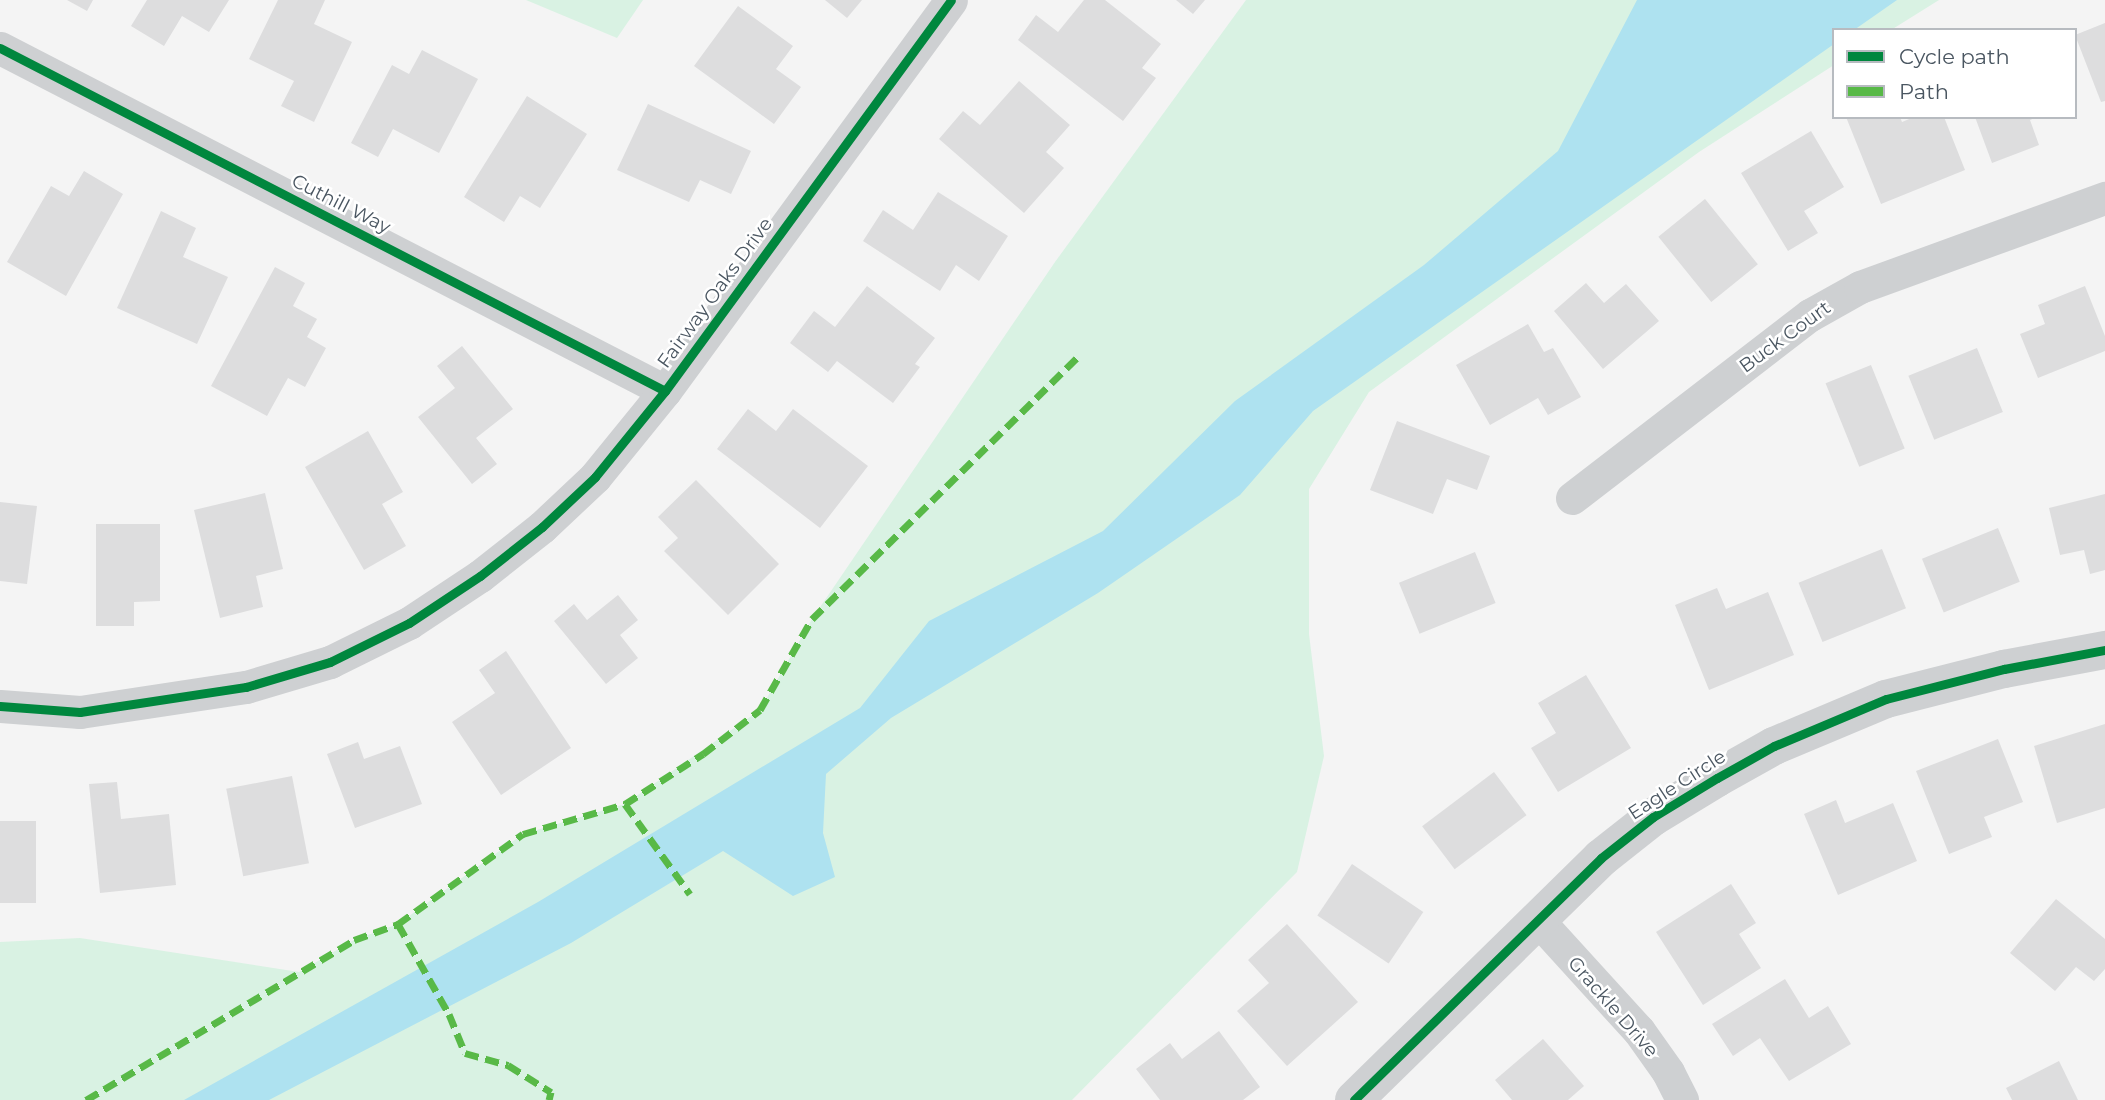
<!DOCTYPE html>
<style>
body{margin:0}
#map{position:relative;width:2105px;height:1100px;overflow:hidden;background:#f4f4f4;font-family:Montserrat,sans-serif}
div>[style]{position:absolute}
.green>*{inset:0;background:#d9f2e3}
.water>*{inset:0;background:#aee2f0}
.building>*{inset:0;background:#ddddde;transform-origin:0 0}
.minor>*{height:33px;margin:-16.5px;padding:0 16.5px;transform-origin:16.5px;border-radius:16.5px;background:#ced0d2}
.tertiary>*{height:38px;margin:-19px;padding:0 19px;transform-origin:19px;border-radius:19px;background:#ced0d2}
.quiet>*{height:7px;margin-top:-3.5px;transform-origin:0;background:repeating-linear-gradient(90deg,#58b947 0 14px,transparent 0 21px)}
.cycleway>*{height:9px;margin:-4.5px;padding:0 4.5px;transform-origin:4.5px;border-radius:4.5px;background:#00873e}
span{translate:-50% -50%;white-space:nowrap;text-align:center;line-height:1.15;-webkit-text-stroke:5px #fff;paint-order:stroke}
.street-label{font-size:19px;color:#4a5661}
.legend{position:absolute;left:1832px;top:28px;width:245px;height:91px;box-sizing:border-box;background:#fff;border:2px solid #b7bbc0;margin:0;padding:9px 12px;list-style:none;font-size:21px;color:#4a5661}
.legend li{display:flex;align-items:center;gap:14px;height:35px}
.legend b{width:35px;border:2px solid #b7bbc0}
</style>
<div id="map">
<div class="green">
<div style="clip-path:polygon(526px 0,643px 0,617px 38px)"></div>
<div style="clip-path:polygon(1246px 0,1939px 0,1891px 30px,1834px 30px,1834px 65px,1699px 152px,1369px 392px,1309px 489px,1309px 634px,1324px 756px,1297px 872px,1072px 1100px,0 1100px,0 942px,80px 938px,299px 972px,354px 940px,398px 924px,523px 834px,625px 804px,760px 710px,812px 619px,1055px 262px)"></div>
</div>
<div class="water">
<div style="clip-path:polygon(1637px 0,1897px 0,1854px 30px,1834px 30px,1834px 44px,1313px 411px,1240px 495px,1098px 593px,891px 718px,826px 774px,823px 833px,835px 877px,793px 896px,723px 851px,571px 943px,269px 1100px,184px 1100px,538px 902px,860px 708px,929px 621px,1103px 531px,1235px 401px,1424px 265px,1558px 151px)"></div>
</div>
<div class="building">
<div style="clip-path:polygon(67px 0,93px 0,87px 11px)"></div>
<div style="clip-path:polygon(147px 0,229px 0,209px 32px,182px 16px,164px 46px,131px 26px)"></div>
<div style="clip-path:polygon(278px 0,325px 0,314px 24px,352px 42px,314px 122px,281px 106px,294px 81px,249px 59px)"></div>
<div style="clip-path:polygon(825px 0,862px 0,847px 18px)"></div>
<div style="clip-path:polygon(1084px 0,1105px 0,1161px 44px,1142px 68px,1156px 78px,1123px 121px,1018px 40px,1036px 15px,1058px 32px)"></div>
<div style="clip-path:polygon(1176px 0,1205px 0,1193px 14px)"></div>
<div style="clip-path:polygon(738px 6px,793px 46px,776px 69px,801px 87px,774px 124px,694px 66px)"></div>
<div style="clip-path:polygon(2105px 23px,2105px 101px,2101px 102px,2075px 35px)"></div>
<div style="clip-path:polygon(422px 50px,478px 79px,439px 153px,393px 129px,378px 157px,351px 143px,392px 65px,409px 74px)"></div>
<div style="clip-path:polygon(1019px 81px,1070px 125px,1046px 152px,1064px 168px,1024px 213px,939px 139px,963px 111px,980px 125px)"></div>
<div style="clip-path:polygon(527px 96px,587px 134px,540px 208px,520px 196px,504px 222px,464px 197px)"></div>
<div style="clip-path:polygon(648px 104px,751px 151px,731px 194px,700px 180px,689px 202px,617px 170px)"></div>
<div style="clip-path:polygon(1846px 117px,1900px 117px,1902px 122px,1914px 117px,1944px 117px,1965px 170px,1881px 204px)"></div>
<div style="clip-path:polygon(1975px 117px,2037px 117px,2030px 120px,2039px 145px,1992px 163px)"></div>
<div style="clip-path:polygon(1811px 131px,1844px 187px,1804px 211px,1818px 233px,1788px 251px,1741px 173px)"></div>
<div style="clip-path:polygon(84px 171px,123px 194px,66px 296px,7px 262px,51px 186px,69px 196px)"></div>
<div style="clip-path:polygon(938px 192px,1008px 236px,979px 281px,956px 265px,940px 291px,863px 241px,883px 210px,913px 230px)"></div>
<div style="left:1705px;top:199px;width:84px;height:60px;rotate:51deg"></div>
<div style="clip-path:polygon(161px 211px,196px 228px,183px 257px,228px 277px,197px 344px,117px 308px)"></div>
<div style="clip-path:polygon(275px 267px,305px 283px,293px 306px,317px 319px,307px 337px,326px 348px,305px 387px,288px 378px,267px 416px,211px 386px)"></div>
<div style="clip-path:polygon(1586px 283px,1604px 303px,1626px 284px,1659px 321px,1603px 369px,1554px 311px)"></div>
<div style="clip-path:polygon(867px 286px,935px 338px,915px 364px,920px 367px,893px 403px,837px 361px,828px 372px,790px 343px,814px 311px,835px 327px)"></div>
<div style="clip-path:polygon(2085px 286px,2105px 336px,2105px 351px,2038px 378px,2020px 334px,2045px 324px,2038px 305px)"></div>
<div style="clip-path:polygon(1528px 324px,1544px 352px,1553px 348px,1581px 397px,1548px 415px,1538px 398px,1490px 425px,1456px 365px)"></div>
<div style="clip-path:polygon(462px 346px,513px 409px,476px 438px,497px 464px,472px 484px,418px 417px,455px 388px,437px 366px)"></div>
<div style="left:1977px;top:348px;width:69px;height:74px;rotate:68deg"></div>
<div style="left:1871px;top:365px;width:90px;height:49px;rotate:68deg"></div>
<div style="clip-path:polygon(748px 409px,776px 431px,793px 409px,868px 466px,820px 528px,717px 449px)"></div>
<div style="clip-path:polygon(1397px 421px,1490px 456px,1477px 490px,1447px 479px,1433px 514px,1370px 490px)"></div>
<div style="clip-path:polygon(368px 431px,403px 492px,382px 504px,406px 546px,364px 570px,305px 467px)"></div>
<div style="clip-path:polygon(696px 480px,779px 564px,728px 615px,664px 551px,678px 538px,658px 517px)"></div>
<div style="clip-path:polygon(265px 493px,283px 569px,256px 576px,263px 607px,220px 618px,194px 510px)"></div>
<div style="clip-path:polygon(2105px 494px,2105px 570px,2090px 574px,2084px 550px,2060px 555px,2049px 508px)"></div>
<div style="clip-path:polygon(0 502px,37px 506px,27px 584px,0 581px)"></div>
<div style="clip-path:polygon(96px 524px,160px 524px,160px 601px,134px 602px,134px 626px,96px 626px)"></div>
<div style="left:1998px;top:528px;width:58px;height:82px;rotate:68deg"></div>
<div style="left:1882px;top:549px;width:64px;height:90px;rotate:68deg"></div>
<div style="left:1475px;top:552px;width:55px;height:82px;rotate:68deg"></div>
<div style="clip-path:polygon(1717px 588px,1726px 609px,1768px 592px,1794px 655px,1709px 690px,1675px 605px)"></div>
<div style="clip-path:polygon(618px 595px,638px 620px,620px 635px,638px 658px,606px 684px,554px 621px,574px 604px,587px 620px)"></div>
<div style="clip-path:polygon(506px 651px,571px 748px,501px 795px,452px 722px,495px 693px,479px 670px)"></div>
<div style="clip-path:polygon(1586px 675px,1631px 748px,1558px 792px,1531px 748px,1556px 733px,1538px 703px)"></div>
<div style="clip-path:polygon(2105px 724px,2105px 808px,2057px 823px,2034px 746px)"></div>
<div style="clip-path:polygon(1998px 739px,2023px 802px,1984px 817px,1992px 837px,1949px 854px,1916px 771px)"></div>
<div style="clip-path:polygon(358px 742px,364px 759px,400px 746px,422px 804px,355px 828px,327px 754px)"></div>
<div style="left:1494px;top:772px;width:54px;height:90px;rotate:53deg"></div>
<div style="left:292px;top:776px;width:89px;height:67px;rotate:79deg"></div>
<div style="clip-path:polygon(117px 782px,121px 819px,169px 814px,176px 885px,100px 893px,89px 784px)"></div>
<div style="clip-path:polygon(1836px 800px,1845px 823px,1893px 803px,1917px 861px,1838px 895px,1804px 814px)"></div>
<div style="left:0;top:821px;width:36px;height:82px"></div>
<div style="left:1352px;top:864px;width:86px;height:62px;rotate:34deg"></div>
<div style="clip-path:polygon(1731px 884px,1756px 923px,1739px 934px,1761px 968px,1703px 1005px,1656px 932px)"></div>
<div style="clip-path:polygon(2056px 899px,2105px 939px,2105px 969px,2094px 981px,2076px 967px,2055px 991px,2010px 953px)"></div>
<div style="clip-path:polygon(1287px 924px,1358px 1002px,1287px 1066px,1237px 1011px,1269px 983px,1248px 960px)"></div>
<div style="clip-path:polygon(1785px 979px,1809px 1018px,1828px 1006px,1851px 1044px,1789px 1081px,1760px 1038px,1733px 1056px,1712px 1024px)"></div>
<div style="clip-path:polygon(1219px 1031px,1260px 1087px,1243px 1100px,1160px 1100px,1136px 1069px,1170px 1043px,1182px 1059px)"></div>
<div style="clip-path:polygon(1543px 1039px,1584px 1086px,1568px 1100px,1512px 1100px,1495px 1080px)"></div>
<div style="clip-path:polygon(2059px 1061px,2078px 1100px,2012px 1100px,2006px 1088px)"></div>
</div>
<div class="minor">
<div style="left:0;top:48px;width:748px;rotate:27.28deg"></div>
<div style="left:1572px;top:498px;width:300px;rotate:-37.6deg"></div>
<div style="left:1810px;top:315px;width:57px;rotate:-29.2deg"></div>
<div style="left:1860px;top:287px;width:261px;rotate:-20deg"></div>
<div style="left:0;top:706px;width:80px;rotate:4.3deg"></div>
<div style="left:80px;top:712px;width:168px;rotate:-8.6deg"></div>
<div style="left:246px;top:687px;width:88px;rotate:-16.6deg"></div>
<div style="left:330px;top:662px;width:88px;rotate:-26.3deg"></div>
<div style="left:409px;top:623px;width:85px;rotate:-33.5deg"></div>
<div style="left:480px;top:576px;width:79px;rotate:-38.3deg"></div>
<div style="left:542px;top:527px;width:73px;rotate:-43.3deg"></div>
<div style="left:595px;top:477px;width:111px;rotate:-50.9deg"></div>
<div style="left:665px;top:391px;width:484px;rotate:-53.8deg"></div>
<div style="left:1537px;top:919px;width:151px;rotate:47.7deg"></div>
<div style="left:1639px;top:1031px;width:50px;rotate:54.7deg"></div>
<div style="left:1668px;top:1072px;width:31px;rotate:63deg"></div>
</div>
<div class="tertiary">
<div style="left:1354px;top:1100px;width:346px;rotate:-44.4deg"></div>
<div style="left:1601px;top:858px;width:66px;rotate:-38.3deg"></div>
<div style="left:1653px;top:817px;width:75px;rotate:-31.4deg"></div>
<div style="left:1717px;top:778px;width:65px;rotate:-29.3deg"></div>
<div style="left:1774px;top:746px;width:121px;rotate:-22.8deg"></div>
<div style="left:1886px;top:699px;width:122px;rotate:-14.3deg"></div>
<div style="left:2004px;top:669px;width:103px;rotate:-10.7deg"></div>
</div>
<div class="quiet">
<div style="left:625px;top:804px;width:111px;rotate:54.2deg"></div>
<div style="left:398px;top:924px;width:154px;rotate:-35.8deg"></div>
<div style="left:523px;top:834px;width:106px;rotate:-16.4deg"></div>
<div style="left:625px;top:804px;width:93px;rotate:-32.7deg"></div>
<div style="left:703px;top:754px;width:72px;rotate:-37.7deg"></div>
<div style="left:760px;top:710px;width:105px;rotate:-60.3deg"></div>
<div style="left:812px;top:619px;width:376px;rotate:-44.6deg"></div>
<div style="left:86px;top:1100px;width:312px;rotate:-30.8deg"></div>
<div style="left:354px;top:940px;width:47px;rotate:-20deg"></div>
<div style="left:398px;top:924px;width:103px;rotate:60.5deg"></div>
<div style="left:449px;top:1014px;width:42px;rotate:67.7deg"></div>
<div style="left:465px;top:1053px;width:45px;rotate:15.6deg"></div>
<div style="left:508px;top:1065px;width:51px;rotate:32.1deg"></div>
<div style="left:551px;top:1092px;width:8px;rotate:104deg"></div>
</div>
<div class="cycleway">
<div style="left:0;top:48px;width:748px;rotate:27.28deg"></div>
<div style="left:0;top:706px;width:80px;rotate:4.3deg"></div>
<div style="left:80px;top:712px;width:168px;rotate:-8.6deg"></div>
<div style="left:246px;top:687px;width:88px;rotate:-16.6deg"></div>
<div style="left:330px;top:662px;width:88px;rotate:-26.3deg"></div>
<div style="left:409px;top:623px;width:85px;rotate:-33.5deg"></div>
<div style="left:480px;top:576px;width:79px;rotate:-38.3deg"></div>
<div style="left:542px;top:527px;width:73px;rotate:-43.3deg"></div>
<div style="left:595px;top:477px;width:111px;rotate:-50.9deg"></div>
<div style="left:665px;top:391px;width:484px;rotate:-53.8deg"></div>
<div style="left:1354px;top:1100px;width:346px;rotate:-44.4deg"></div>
<div style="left:1601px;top:858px;width:66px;rotate:-38.3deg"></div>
<div style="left:1653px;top:817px;width:75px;rotate:-31.4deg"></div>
<div style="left:1717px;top:778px;width:65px;rotate:-29.3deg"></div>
<div style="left:1774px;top:746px;width:121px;rotate:-22.8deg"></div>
<div style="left:1886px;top:699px;width:122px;rotate:-14.3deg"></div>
<div style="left:2004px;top:669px;width:103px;rotate:-10.7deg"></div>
</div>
<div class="street-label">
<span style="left:341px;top:204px;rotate:27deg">Cuthill Way</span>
<span style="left:715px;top:293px;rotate:-54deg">Fairway Oaks Drive</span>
<span style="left:1785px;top:337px;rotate:-36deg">Buck Court</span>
<span style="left:1677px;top:785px;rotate:-33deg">Eagle Circle</span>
<span style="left:1613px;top:1007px;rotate:49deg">Grackle Drive</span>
</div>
<ul class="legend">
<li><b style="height:9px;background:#00873e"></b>Cycle path</li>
<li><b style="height:9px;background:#58b947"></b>Path</li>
</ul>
</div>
